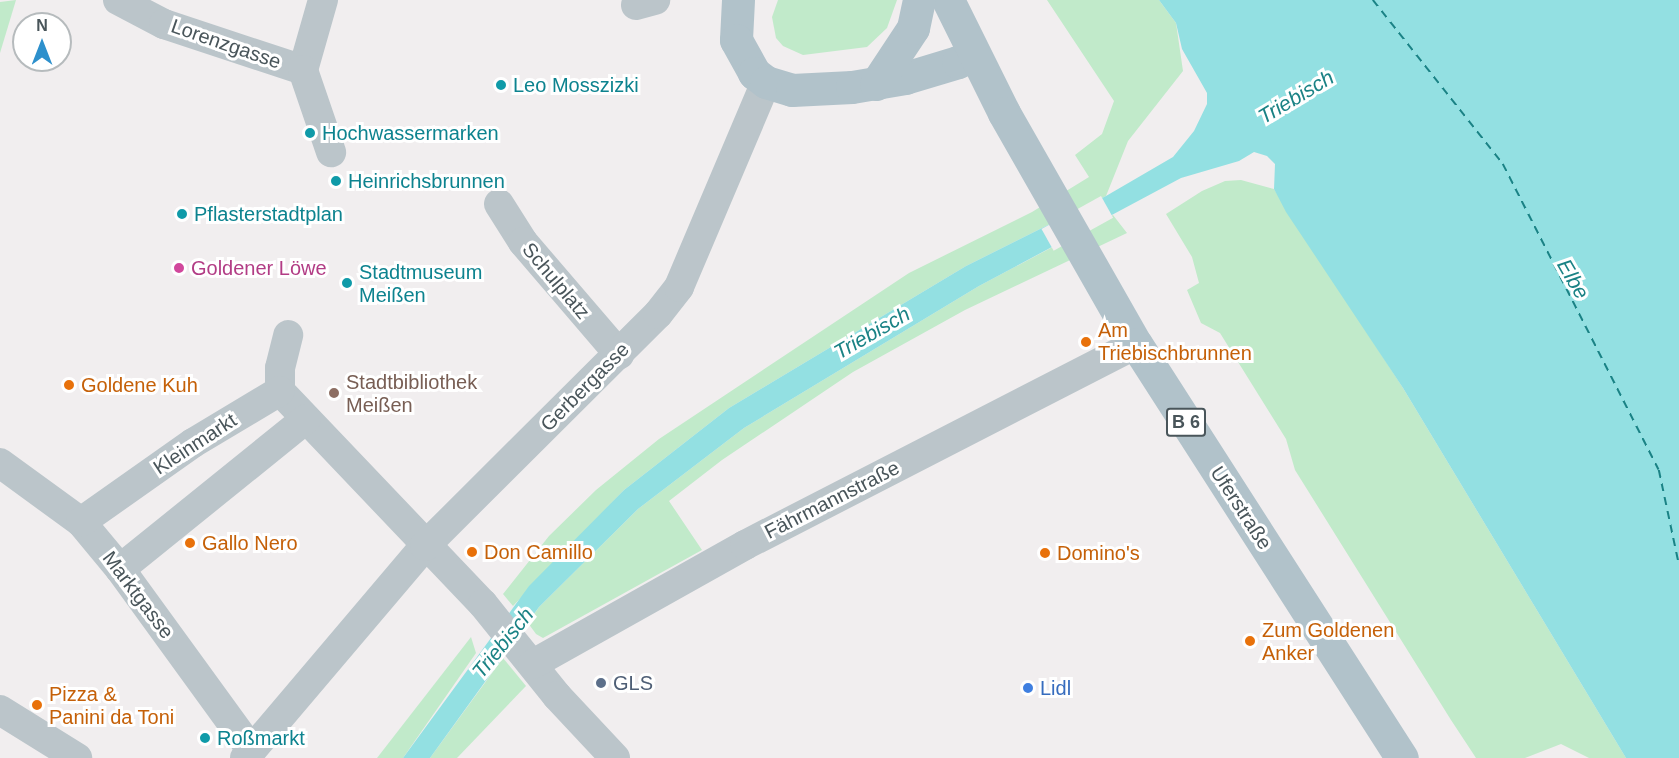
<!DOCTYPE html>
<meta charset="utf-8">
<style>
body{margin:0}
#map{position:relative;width:1679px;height:758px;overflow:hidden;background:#f1eeef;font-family:Helvetica,sans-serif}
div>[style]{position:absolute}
.green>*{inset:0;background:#c1eaca}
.water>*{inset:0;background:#93e0e2}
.pier>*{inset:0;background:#f1eeef;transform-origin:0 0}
.ferry>*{height:1.5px;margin-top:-0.75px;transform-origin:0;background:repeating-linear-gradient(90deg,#1a8285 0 8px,transparent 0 14px)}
.minor>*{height:30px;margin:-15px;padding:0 15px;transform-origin:15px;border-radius:15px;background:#bbc5ca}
.major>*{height:33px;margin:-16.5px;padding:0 16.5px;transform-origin:16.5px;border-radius:16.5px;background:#b1c2ca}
.dots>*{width:16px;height:16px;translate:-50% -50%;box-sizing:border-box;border:3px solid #fff;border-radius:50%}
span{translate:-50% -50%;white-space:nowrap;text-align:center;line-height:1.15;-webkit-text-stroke:6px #fff;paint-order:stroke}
.shield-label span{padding:2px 4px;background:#fff;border:2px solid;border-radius:4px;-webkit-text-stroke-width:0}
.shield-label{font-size:18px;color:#49555a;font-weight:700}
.street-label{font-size:20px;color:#49555a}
.culture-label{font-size:20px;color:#0d838f}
.left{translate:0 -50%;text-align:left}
.hotel-label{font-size:20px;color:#b23c85}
.food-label{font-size:20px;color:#c56008}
.education-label{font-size:20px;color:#785e54}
.service-label{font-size:20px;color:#4e5e75}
.shop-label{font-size:20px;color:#366cbe}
.water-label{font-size:21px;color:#1a8285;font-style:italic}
.north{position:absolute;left:12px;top:12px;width:60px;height:60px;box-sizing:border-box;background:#fff;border:2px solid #b6bbbd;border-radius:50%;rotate:0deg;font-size:16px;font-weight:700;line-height:24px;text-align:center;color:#49555a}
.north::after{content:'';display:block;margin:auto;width:21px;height:27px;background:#2d90cc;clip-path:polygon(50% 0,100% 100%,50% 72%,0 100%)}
</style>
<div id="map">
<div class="green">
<div style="clip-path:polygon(16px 0,0 53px,0 2px)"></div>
<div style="clip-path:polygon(778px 0,897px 0,887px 28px,867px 47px,803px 55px,783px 46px,776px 38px,772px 17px)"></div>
<div style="clip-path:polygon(1047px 0,1159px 0,1176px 23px,1183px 71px,1128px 141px,1106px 196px,966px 266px,729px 408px,624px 490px,513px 606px,503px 594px,549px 536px,596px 490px,659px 439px,909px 273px,1032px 212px,1089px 177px,1075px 155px,1102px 134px,1114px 101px)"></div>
<div style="clip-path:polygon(1241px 180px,1274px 189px,1403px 388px,1626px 758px,1589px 758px,1561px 744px,1525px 758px,1476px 758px,1451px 720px,1295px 470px,1286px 439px,1220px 333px,1201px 323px,1187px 290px,1199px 283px,1192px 257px,1166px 214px,1202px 191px,1225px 181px)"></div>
<div style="clip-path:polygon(1113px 215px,1127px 233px,965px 310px,853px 372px,722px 460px,669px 501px,702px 550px,543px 638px,536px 634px,528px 623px,539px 607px,638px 509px,744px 428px,979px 286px)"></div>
<div style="clip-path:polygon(471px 637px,476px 653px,403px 758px,377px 758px)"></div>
<div style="clip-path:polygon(503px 658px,526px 686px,457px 758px,430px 758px)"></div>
</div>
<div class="water">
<div style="clip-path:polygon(1159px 0,1679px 0,1679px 758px,1626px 758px,1403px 388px,1286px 212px,1274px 189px,1275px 164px,1267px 156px,1254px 152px,1239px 161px,1181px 178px,979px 286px,744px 428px,638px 509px,539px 607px,430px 758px,403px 758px,529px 586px,624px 490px,729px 408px,966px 266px,1106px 196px,1173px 157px,1194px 131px,1207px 104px,1207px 93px,1182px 49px,1176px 23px)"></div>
</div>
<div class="pier">
<div style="left:1101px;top:196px;width:25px;height:68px;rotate:61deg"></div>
</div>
<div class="ferry">
<div style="left:1373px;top:0;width:209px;rotate:51.6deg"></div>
<div style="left:1503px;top:164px;width:343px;rotate:63deg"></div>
<div style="left:1659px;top:470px;width:96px;rotate:78deg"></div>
</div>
<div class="minor">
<div style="left:118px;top:0;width:52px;rotate:27.6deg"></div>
<div style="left:164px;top:24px;width:146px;rotate:18.3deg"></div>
<div style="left:323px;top:0;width:73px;rotate:105.9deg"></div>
<div style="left:303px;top:70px;width:87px;rotate:71.1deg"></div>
<div style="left:636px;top:5px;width:20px;rotate:-15deg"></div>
<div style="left:499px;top:204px;width:45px;rotate:57.7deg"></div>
<div style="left:523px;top:242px;width:148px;rotate:49.4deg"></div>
<div style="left:280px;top:391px;width:294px;rotate:46.4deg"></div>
<div style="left:483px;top:604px;width:118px;rotate:51.2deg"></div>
<div style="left:557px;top:696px;width:85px;rotate:46.9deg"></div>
<div style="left:280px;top:391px;width:23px;rotate:-90deg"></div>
<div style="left:280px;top:368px;width:34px;rotate:-76deg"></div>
<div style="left:0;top:463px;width:100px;rotate:36.1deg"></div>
<div style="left:81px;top:522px;width:61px;rotate:50.3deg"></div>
<div style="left:120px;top:569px;width:223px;rotate:54deg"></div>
<div style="left:81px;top:522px;width:137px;rotate:-35.2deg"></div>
<div style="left:193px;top:443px;width:101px;rotate:-30.9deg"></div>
<div style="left:120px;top:569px;width:239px;rotate:-38.9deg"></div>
<div style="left:533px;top:664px;width:243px;rotate:-29.3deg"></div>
<div style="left:745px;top:545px;width:440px;rotate:-27.2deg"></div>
<div style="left:0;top:710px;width:91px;rotate:31.9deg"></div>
<div style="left:245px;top:758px;width:278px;rotate:-49.7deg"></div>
<div style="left:425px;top:546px;width:329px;rotate:-44.9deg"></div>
<div style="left:658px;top:314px;width:34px;rotate:-52deg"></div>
<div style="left:679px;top:287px;width:223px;rotate:-67deg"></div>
</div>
<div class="major">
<div style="left:738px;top:0;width:40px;rotate:92.9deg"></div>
<div style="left:736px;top:40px;width:38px;rotate:61deg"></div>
<div style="left:754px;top:73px;width:15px;rotate:37deg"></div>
<div style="left:766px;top:82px;width:27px;rotate:17deg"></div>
<div style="left:792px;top:90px;width:60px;rotate:-2.9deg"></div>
<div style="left:852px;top:87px;width:54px;rotate:-9.6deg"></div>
<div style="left:905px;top:78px;width:55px;rotate:-16.8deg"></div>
<div style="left:958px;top:62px;width:18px;rotate:-29deg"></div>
<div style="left:948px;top:0;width:126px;rotate:63.6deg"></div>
<div style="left:1004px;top:113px;width:266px;rotate:60.3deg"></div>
<div style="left:1136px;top:344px;width:492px;rotate:57.3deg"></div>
<div style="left:876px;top:84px;width:67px;rotate:-56.5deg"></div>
<div style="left:913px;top:28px;width:29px;rotate:-78deg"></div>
</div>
<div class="dots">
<div style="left:501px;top:85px;background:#0f9aa8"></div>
<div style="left:310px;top:133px;background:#0f9aa8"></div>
<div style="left:336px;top:181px;background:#0f9aa8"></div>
<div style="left:182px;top:214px;background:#0f9aa8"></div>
<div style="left:179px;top:268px;background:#d1479c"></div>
<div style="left:347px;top:283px;background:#0f9aa8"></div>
<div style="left:1086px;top:342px;background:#e8710a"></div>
<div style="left:69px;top:385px;background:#e8710a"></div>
<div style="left:334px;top:393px;background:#8d6e63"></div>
<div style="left:190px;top:543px;background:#e8710a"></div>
<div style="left:472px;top:552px;background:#e8710a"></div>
<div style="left:1045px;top:553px;background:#e8710a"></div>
<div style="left:1250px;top:641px;background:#e8710a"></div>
<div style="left:601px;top:683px;background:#5c6f8a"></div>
<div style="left:1028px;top:688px;background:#3f7fe0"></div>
<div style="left:37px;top:705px;background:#e8710a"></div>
<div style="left:205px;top:738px;background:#0f9aa8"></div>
</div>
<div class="shield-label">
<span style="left:1186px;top:422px">B 6</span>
</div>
<div class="street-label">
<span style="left:226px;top:44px;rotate:19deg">Lorenzgasse</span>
<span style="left:556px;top:281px;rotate:50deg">Schulplatz</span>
<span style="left:585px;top:387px;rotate:-45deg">Gerbergasse</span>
<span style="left:195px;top:444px;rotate:-33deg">Kleinmarkt</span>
<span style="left:832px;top:500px;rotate:-27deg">Fährmannstraße</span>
<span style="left:1241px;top:508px;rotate:57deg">Uferstraße</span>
<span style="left:138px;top:595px;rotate:53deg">Marktgasse</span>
</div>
<div class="culture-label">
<span class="left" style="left:513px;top:85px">Leo Mosszizki</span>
<span class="left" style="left:322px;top:133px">Hochwassermarken</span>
<span class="left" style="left:348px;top:181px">Heinrichsbrunnen</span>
<span class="left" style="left:194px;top:214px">Pflasterstadtplan</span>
<span class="left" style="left:359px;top:284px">Stadtmuseum<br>Meißen</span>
<span class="left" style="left:217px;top:738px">Roßmarkt</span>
</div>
<div class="hotel-label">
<span class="left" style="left:191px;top:268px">Goldener Löwe</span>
</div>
<div class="food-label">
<span class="left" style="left:1098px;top:342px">Am<br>Triebischbrunnen</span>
<span class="left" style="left:81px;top:385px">Goldene Kuh</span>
<span class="left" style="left:202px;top:543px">Gallo Nero</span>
<span class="left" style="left:484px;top:552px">Don Camillo</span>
<span class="left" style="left:1057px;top:553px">Domino's</span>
<span class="left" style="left:1262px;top:642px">Zum Goldenen<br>Anker</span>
<span class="left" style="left:49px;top:706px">Pizza &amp;<br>Panini da Toni</span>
</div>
<div class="education-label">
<span class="left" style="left:346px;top:394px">Stadtbibliothek<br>Meißen</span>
</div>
<div class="service-label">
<span class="left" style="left:613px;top:683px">GLS</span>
</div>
<div class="shop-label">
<span class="left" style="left:1040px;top:688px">Lidl</span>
</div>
<div class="water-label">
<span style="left:1296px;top:97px;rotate:-31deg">Triebisch</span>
<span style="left:1573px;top:279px;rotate:60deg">Elbe</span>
<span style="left:872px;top:333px;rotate:-30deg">Triebisch</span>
<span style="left:503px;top:643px;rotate:-51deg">Triebisch</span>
</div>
<div class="north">N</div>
</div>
